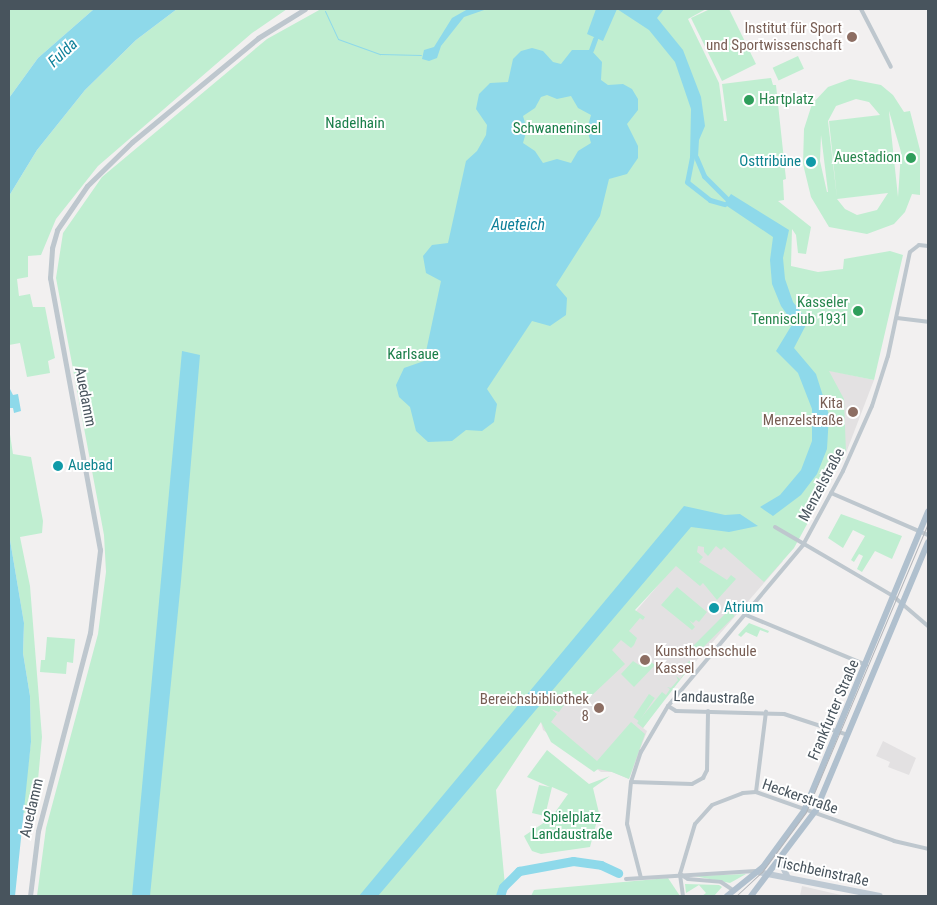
<!DOCTYPE html>
<meta charset="utf-8">
<style>
body{margin:0}
#map{position:relative;width:937px;height:905px;overflow:hidden;background:#f2f0f0;font-family:"Roboto Condensed",sans-serif}
div>[style]{position:absolute}
.education>*{inset:0;background:#e3e1e2}
.green>*{inset:0;background:#c0eed1;transform-origin:0 0}
.water>*{inset:0;background:#8ed9ea}
.stream>*{height:1px;margin:-0.5px;padding:0 0.5px;transform-origin:0.5px;border-radius:0.5px;background:#8ed9ea}
.canal>*{height:5px;margin:-2.5px;padding:0 2.5px;transform-origin:2.5px;border-radius:2.5px;background:#8ed9ea}
.river>*{height:9px;margin:-4.5px;padding:0 4.5px;transform-origin:4.5px;border-radius:4.5px;background:#8ed9ea}
.minor>*{height:4px;margin:-2px;padding:0 2px;transform-origin:2px;border-radius:2px;background:#bec7ce}
.tertiary>*{height:5px;margin:-2.5px;padding:0 2.5px;transform-origin:2.5px;border-radius:2.5px;background:#bec7ce}
.secondary>*{height:5.5px;margin:-2.75px;padding:0 2.75px;transform-origin:2.75px;border-radius:2.75px;background:#bec9d3}
.primary>*{height:6px;margin:-3px;padding:0 3px;transform-origin:3px;border-radius:3px;background:#b0c0ce}
.tram>*{height:1px;margin:-0.5px;padding:0 0.5px;transform-origin:0.5px;border-radius:0.5px;background:#b2b5ba}
.dots>*{width:14px;height:14px;translate:-50% -50%;box-sizing:border-box;border:2px solid #fff;border-radius:50%}
span{translate:-50% -50%;white-space:nowrap;text-align:center;line-height:1.15;-webkit-text-stroke:4px #fff;paint-order:stroke}
.education-label{font-size:15px;color:#785e54}
.right{translate:-100% -50%;text-align:right}
.left{translate:0 -50%;text-align:left}
.leisure-label{font-size:15px;color:#27864d}
.park-label{font-size:15px;color:#197e49}
.culture-label{font-size:15px;color:#0d838f}
.street-label{font-size:15px;color:#48545d}
.water-label{font-size:16px;color:#0f809a;font-style:italic}
.frame{position:absolute;inset:0;border:10px solid #48545d;pointer-events:none}
</style>
<div id="map">
<div class="education">
<div style="clip-path:polygon(827px 370px,874px 380px,846px 453px,843px 444px)"></div>
<div style="clip-path:polygon(696px 541px,729px 544px,783px 561px,671px 690px,643px 728px,647px 731px,629px 779px,612px 772px,601px 772px,543px 730px,541px 722px)"></div>
<div style="clip-path:polygon(883px 741px,916px 758px,909px 775px,888px 767px,890px 762px,876px 756px)"></div>
<div style="clip-path:polygon(802px 886px,832px 893px,846px 896px,800px 896px)"></div>
</div>
<div class="green">
<div style="clip-path:polygon(9px 9px,94px 9px,38px 58px,9px 98px)"></div>
<div style="clip-path:polygon(177px 9px,287px 9px,252px 33px,98px 166px,56px 219px,41px 255px,28px 256px,28px 277px,17px 279px,19px 296px,30px 294px,33px 307px,45px 307px,55px 358px,48px 361px,50px 373px,27px 377px,20px 343px,9px 345px,9px 196px,37px 150px,85px 90px,136px 40px)"></div>
<div style="clip-path:polygon(321px 9px,706px 9px,688px 19px,719px 83px,724px 121px,727px 121px,722px 84px,771px 78px,773px 85px,776px 85px,786px 179px,783px 180px,784px 200px,778px 201px,811px 227px,806px 254px,798px 253px,796px 235px,792px 229px,791px 266px,818px 272px,843px 269px,844px 259px,890px 251px,903px 255px,874px 380px,829px 371px,844px 399px,846px 453px,794px 548px,764px 582px,724px 547px,721px 550px,716px 546px,708px 556px,704px 552px,704px 547px,698px 546px,697px 552px,703px 557px,699px 562px,727px 580px,731px 575px,736px 579px,717px 600px,703px 583px,700px 586px,676px 566px,635px 610px,645px 617px,643px 620px,640px 618px,629px 631px,637px 638px,634px 645px,631px 648px,621px 640px,612px 650px,625px 664px,589px 698px,571px 695px,559px 712px,551px 709px,557px 714px,551px 722px,597px 761px,631px 722px,645px 734px,629px 779px,612px 772px,598px 769px,594px 772px,551px 742px,541px 722px,539px 725px,496px 790px,506px 896px,37px 896px,46px 828px,98px 634px,106px 572px,104px 535px,56px 278px,63px 233px,102px 177px,267px 39px)"></div>
<div style="clip-path:polygon(710px 9px,729px 9px,756px 64px,722px 81px,691px 18px)"></div>
<div style="left:798px;top:56px;width:14px;height:28px;rotate:65deg"></div>
<div style="clip-path:polygon(evenodd,850px 79px,881px 85px,893px 95px,904px 112px,910px 111px,920px 150px,920px 195px,912px 194px,905px 212px,894px 224px,867px 234px,829px 227px,811px 197px,803px 164px,804px 129px,812px 104px,828px 87px,850px 79px,856px 99px,869px 102px,880px 115px,829px 121px,837px 198px,828px 121px,836px 106px,856px 99px,850px 79px,889px 111px,901px 152px,898px 197px,889px 112px,889px 111px,850px 79px,880px 116px,888px 193px,877px 210px,857px 215px,845px 209px,837px 199px,888px 193px,880px 116px,850px 79px,821px 135px,828px 192px,827px 192px,820px 161px,821px 135px)"></div>
<div style="clip-path:polygon(9px 428px,13px 454px,31px 457px,43px 521px,42px 533px,20px 537px,30px 586px,42px 737px,35px 812px,22px 813px,31px 742px,30px 696px,23px 653px,24px 623px,9px 534px)"></div>
<div style="clip-path:polygon(841px 514px,902px 536px,892px 559px,875px 551px,862px 572px,857px 569px,863px 556px,859px 554px,854px 562px,851px 560px,865px 536px,853px 530px,843px 548px,828px 538px)"></div>
<div style="clip-path:polygon(677px 587px,707px 612px,699px 622px,696px 620px,693px 623px,689px 620px,695px 627px,692px 630px,661px 605px)"></div>
<div style="left:729px;top:610px;width:8px;height:55px;rotate:45deg"></div>
<div style="clip-path:polygon(749px 623px,769px 631px,768px 633px,760px 630px,757px 637px,746px 632px,741px 637px,738px 635px)"></div>
<div style="clip-path:polygon(47px 637px,75px 639px,73px 663px,67px 662px,66px 674px,40px 672px,41px 660px,45px 660px)"></div>
<div style="clip-path:polygon(646px 658px,655px 665px,634px 687px,621px 674px,633px 661px,639px 665px)"></div>
<div style="clip-path:polygon(689px 661px,694px 662px,643px 728px,637px 723px,662px 692px,666px 695px,670px 689px,667px 687px,671px 688px,678px 680px,676px 676px,680px 679px,685px 672px,682px 669px)"></div>
<div style="left:649px;top:694px;width:7px;height:28px;rotate:34deg"></div>
<div style="clip-path:polygon(547px 750px,589px 784px,610px 776px,593px 788px,599px 813px,590px 847px,541px 854px,532px 851px,526px 840px,524px 836px,551px 818px,568px 794px,552px 787px,545px 816px,532px 813px,539px 785px,550px 787px,527px 777px)"></div>
<div style="clip-path:polygon(746px 874px,730px 883px,694px 876px)"></div>
<div style="clip-path:polygon(668px 878px,680px 896px,531px 896px,534px 890px)"></div>
<div style="clip-path:polygon(685px 884px,719px 885px,722px 887px,714px 896px,702px 896px,706px 893px,699px 885px,686px 893px)"></div>
</div>
<div class="water">
<div style="clip-path:polygon(94px 9px,177px 9px,136px 40px,85px 90px,37px 150px,9px 196px,9px 98px,38px 58px)"></div>
<div style="clip-path:polygon(468px 9px,487px 9px,464px 17px,441px 46px,437px 58px,429px 61px,422px 59px,424px 50px,434px 47px,452px 18px)"></div>
<div style="clip-path:polygon(596px 9px,617px 9px,603px 41px,587px 34px)"></div>
<div style="clip-path:polygon(617px 9px,664px 9px,657px 18px,683px 50px,701px 97px,705px 126px,699px 140px,698px 157px,690px 157px,691px 109px,675px 62px,649px 30px)"></div>
<div style="clip-path:polygon(evenodd,532px 48px,543px 51px,553px 62px,561px 64px,572px 50px,591px 50px,602px 62px,601px 80px,608px 85px,623px 84px,632px 89px,638px 99px,638px 110px,627px 124px,638px 146px,638px 158px,627px 174px,609px 179px,600px 216px,556px 285px,567px 298px,566px 315px,550px 326px,532px 321px,487px 389px,497px 404px,494px 422px,482px 431px,466px 430px,452px 441px,428px 442px,416px 431px,410px 407px,399px 397px,396px 385px,404px 368px,424px 361px,441px 281px,426px 273px,423px 256px,432px 245px,448px 243px,466px 161px,477px 151px,486px 135px,487px 125px,476px 109px,479px 94px,490px 83px,508px 82px,513px 59px,521px 51px,532px 48px,547px 95px,557px 99px,571px 96px,578px 108px,591px 115px,587px 129px,591px 143px,578px 151px,571px 163px,557px 159px,543px 163px,535px 151px,523px 143px,527px 129px,523px 116px,535px 108px,541px 97px,547px 95px)"></div>
<div style="clip-path:polygon(731px 194px,789px 230px,783px 258px,785px 279px,793px 302px,808px 321px,794px 348px,816px 374px,829px 415px,827px 449px,817px 474px,801px 495px,773px 516px,760px 507px,780px 495px,801px 470px,812px 441px,812px 409px,798px 373px,776px 351px,793px 323px,781px 306px,772px 284px,770px 260px,773px 237px,724px 204px)"></div>
<div style="clip-path:polygon(182px 351px,200px 355px,181px 581px,150px 896px,132px 896px)"></div>
<div style="clip-path:polygon(9px 387px,13px 395px,18px 394px,21px 411px,14px 413px,13px 408px,9px 408px)"></div>
<div style="clip-path:polygon(684px 506px,725px 515px,740px 514px,758px 526px,729px 532px,691px 527px,378px 896px,359px 896px)"></div>
<div style="clip-path:polygon(9px 534px,24px 623px,23px 653px,30px 696px,31px 742px,15px 896px,9px 896px)"></div>
</div>
<div class="stream">
<div style="left:325px;top:11px;width:31px;rotate:65deg"></div>
<div style="left:338px;top:39px;width:45px;rotate:19.7deg"></div>
<div style="left:380px;top:54px;width:41px;rotate:1.4deg"></div>
</div>
<div class="canal">
<div style="left:591px;top:50px;width:12px;rotate:-70deg"></div>
<div style="left:692px;top:157px;width:25px;rotate:101deg"></div>
<div style="left:687px;top:182px;width:29px;rotate:38deg"></div>
<div style="left:710px;top:200px;width:15px;rotate:16deg"></div>
<div style="left:696px;top:157px;width:21px;rotate:67deg"></div>
<div style="left:704px;top:176px;width:33px;rotate:45deg"></div>
</div>
<div class="river">
<div style="left:500px;top:896px;width:9px;rotate:-72deg"></div>
<div style="left:503px;top:887px;width:23px;rotate:-45deg"></div>
<div style="left:519px;top:871px;width:55px;rotate:-10.5deg"></div>
<div style="left:573px;top:861px;width:28px;rotate:8deg"></div>
<div style="left:601px;top:865px;width:19px;rotate:25deg"></div>
</div>
<div class="minor">
<div style="left:861px;top:9px;width:65px;rotate:62.7deg"></div>
<div style="left:897px;top:318px;width:31px;rotate:7deg"></div>
<div style="left:831px;top:493px;width:106px;rotate:23.4deg"></div>
<div style="left:775px;top:527px;width:137px;rotate:30.3deg"></div>
<div style="left:893px;top:596px;width:46px;rotate:40.6deg"></div>
<div style="left:746px;top:615px;width:130px;rotate:22.6deg"></div>
<div style="left:668px;top:706px;width:9px;rotate:32deg"></div>
<div style="left:676px;top:711px;width:108px;rotate:1.6deg"></div>
<div style="left:784px;top:714px;width:67px;rotate:18.2deg"></div>
<div style="left:631px;top:782px;width:61px;rotate:1.9deg"></div>
<div style="left:692px;top:784px;width:13px;rotate:-29deg"></div>
<div style="left:703px;top:778px;width:9px;rotate:-63deg"></div>
<div style="left:707px;top:770px;width:59px;rotate:-89deg"></div>
<div style="left:756px;top:792px;width:81px;rotate:-82.9deg"></div>
<div style="left:680px;top:874px;width:9px;rotate:32deg"></div>
<div style="left:688px;top:879px;width:33px;rotate:5deg"></div>
<div style="left:721px;top:882px;width:14px;rotate:34deg"></div>
<div style="left:641px;top:878px;width:56px;rotate:-104.5deg"></div>
<div style="left:627px;top:824px;width:42px;rotate:-84.6deg"></div>
<div style="left:631px;top:782px;width:32px;rotate:-72deg"></div>
<div style="left:641px;top:752px;width:53px;rotate:-59.6deg"></div>
<div style="left:668px;top:706px;width:210px;rotate:-50deg"></div>
<div style="left:803px;top:545px;width:84px;rotate:-61.6deg"></div>
<div style="left:843px;top:471px;width:71px;rotate:-66deg"></div>
<div style="left:872px;top:406px;width:52px;rotate:-72.3deg"></div>
<div style="left:888px;top:356px;width:106px;rotate:-78.1deg"></div>
<div style="left:910px;top:252px;width:11px;rotate:-38deg"></div>
<div style="left:919px;top:245px;width:9px;rotate:6deg"></div>
<div style="left:626px;top:879px;width:130px;rotate:-3.5deg"></div>
<div style="left:683px;top:896px;width:22px;rotate:-98deg"></div>
<div style="left:680px;top:874px;width:52px;rotate:-73.3deg"></div>
<div style="left:695px;top:824px;width:25px;rotate:-48deg"></div>
<div style="left:712px;top:805px;width:33px;rotate:-21deg"></div>
<div style="left:743px;top:793px;width:13px;rotate:-4deg"></div>
<div style="left:756px;top:792px;width:146px;rotate:19.5deg"></div>
<div style="left:894px;top:841px;width:35px;rotate:13deg"></div>
</div>
<div class="tertiary">
<div style="left:30px;top:896px;width:65px;rotate:-83deg"></div>
<div style="left:38px;top:831px;width:205px;rotate:-75.3deg"></div>
<div style="left:90px;top:633px;width:84px;rotate:-83.1deg"></div>
<div style="left:100px;top:550px;width:277px;rotate:-100.4deg"></div>
<div style="left:50px;top:278px;width:30px;rotate:-86deg"></div>
<div style="left:52px;top:248px;width:19px;rotate:-74deg"></div>
<div style="left:57px;top:230px;width:53px;rotate:-55.7deg"></div>
<div style="left:87px;top:186px;width:63px;rotate:-44.4deg"></div>
<div style="left:132px;top:142px;width:163px;rotate:-39.5deg"></div>
<div style="left:258px;top:38px;width:55px;rotate:-31.7deg"></div>
</div>
<div class="secondary">
<div style="left:780px;top:860px;width:19px;rotate:65deg"></div>
<div style="left:758px;top:872px;width:124px;rotate:11.1deg"></div>
</div>
<div class="primary">
<div style="left:727px;top:896px;width:46px;rotate:-38.9deg"></div>
<div style="left:763px;top:867px;width:69px;rotate:-53.8deg"></div>
<div style="left:804px;top:811px;width:324px;rotate:-67.5deg"></div>
<div style="left:751px;top:896px;width:108px;rotate:-52.9deg"></div>
<div style="left:816px;top:810px;width:290px;rotate:-67.3deg"></div>
</div>
<div class="tram">
<div style="left:736px;top:896px;width:35px;rotate:-43deg"></div>
<div style="left:762px;top:872px;width:74px;rotate:-53.7deg"></div>
<div style="left:806px;top:812px;width:314px;rotate:-67.1deg"></div>
</div>
<div class="dots">
<div style="left:852px;top:37px;background:#8d6e63"></div>
<div style="left:749px;top:100px;background:#2e9e5b"></div>
<div style="left:911px;top:158px;background:#2e9e5b"></div>
<div style="left:811px;top:162px;background:#0f9aa8"></div>
<div style="left:858px;top:311px;background:#2e9e5b"></div>
<div style="left:853px;top:412px;background:#8d6e63"></div>
<div style="left:58px;top:466px;background:#0f9aa8"></div>
<div style="left:714px;top:608px;background:#0f9aa8"></div>
<div style="left:645px;top:660px;background:#8d6e63"></div>
<div style="left:599px;top:708px;background:#8d6e63"></div>
</div>
<div class="education-label">
<span class="right" style="left:842px;top:37px">Institut für Sport<br>und Sportwissenschaft</span>
<span class="right" style="left:843px;top:412px">Kita<br>Menzelstraße</span>
<span class="left" style="left:655px;top:660px">Kunsthochschule<br>Kassel</span>
<span class="right" style="left:589px;top:708px">Bereichsbibliothek<br>8</span>
</div>
<div class="leisure-label">
<span class="left" style="left:759px;top:100px">Hartplatz</span>
<span class="right" style="left:901px;top:158px">Auestadion</span>
<span class="right" style="left:848px;top:311px">Kasseler<br>Tennisclub 1931</span>
</div>
<div class="park-label">
<span style="left:355px;top:124px">Nadelhain</span>
<span style="left:557px;top:129px">Schwaneninsel</span>
<span style="left:413px;top:355px">Karlsaue</span>
<span style="left:572px;top:826px">Spielplatz<br>Landaustraße</span>
</div>
<div class="culture-label">
<span class="right" style="left:801px;top:162px">Osttribüne</span>
<span class="left" style="left:68px;top:466px">Auebad</span>
<span class="left" style="left:724px;top:608px">Atrium</span>
</div>
<div class="street-label">
<span style="left:85px;top:397px;rotate:79deg">Auedamm</span>
<span style="left:822px;top:485px;rotate:-62deg">Menzelstraße</span>
<span style="left:714px;top:698px;rotate:2deg">Landaustraße</span>
<span style="left:834px;top:710px;rotate:-67deg">Frankfurter Straße</span>
<span style="left:800px;top:797px;rotate:19deg">Heckerstraße</span>
<span style="left:32px;top:808px;rotate:-77deg">Auedamm</span>
<span style="left:822px;top:872px;rotate:12deg">Tischbeinstraße</span>
</div>
<div class="water-label">
<span style="left:63px;top:53px;rotate:-43deg">Fulda</span>
<span style="left:518px;top:225px">Aueteich</span>
</div>
<div class="frame"></div>
</div>
